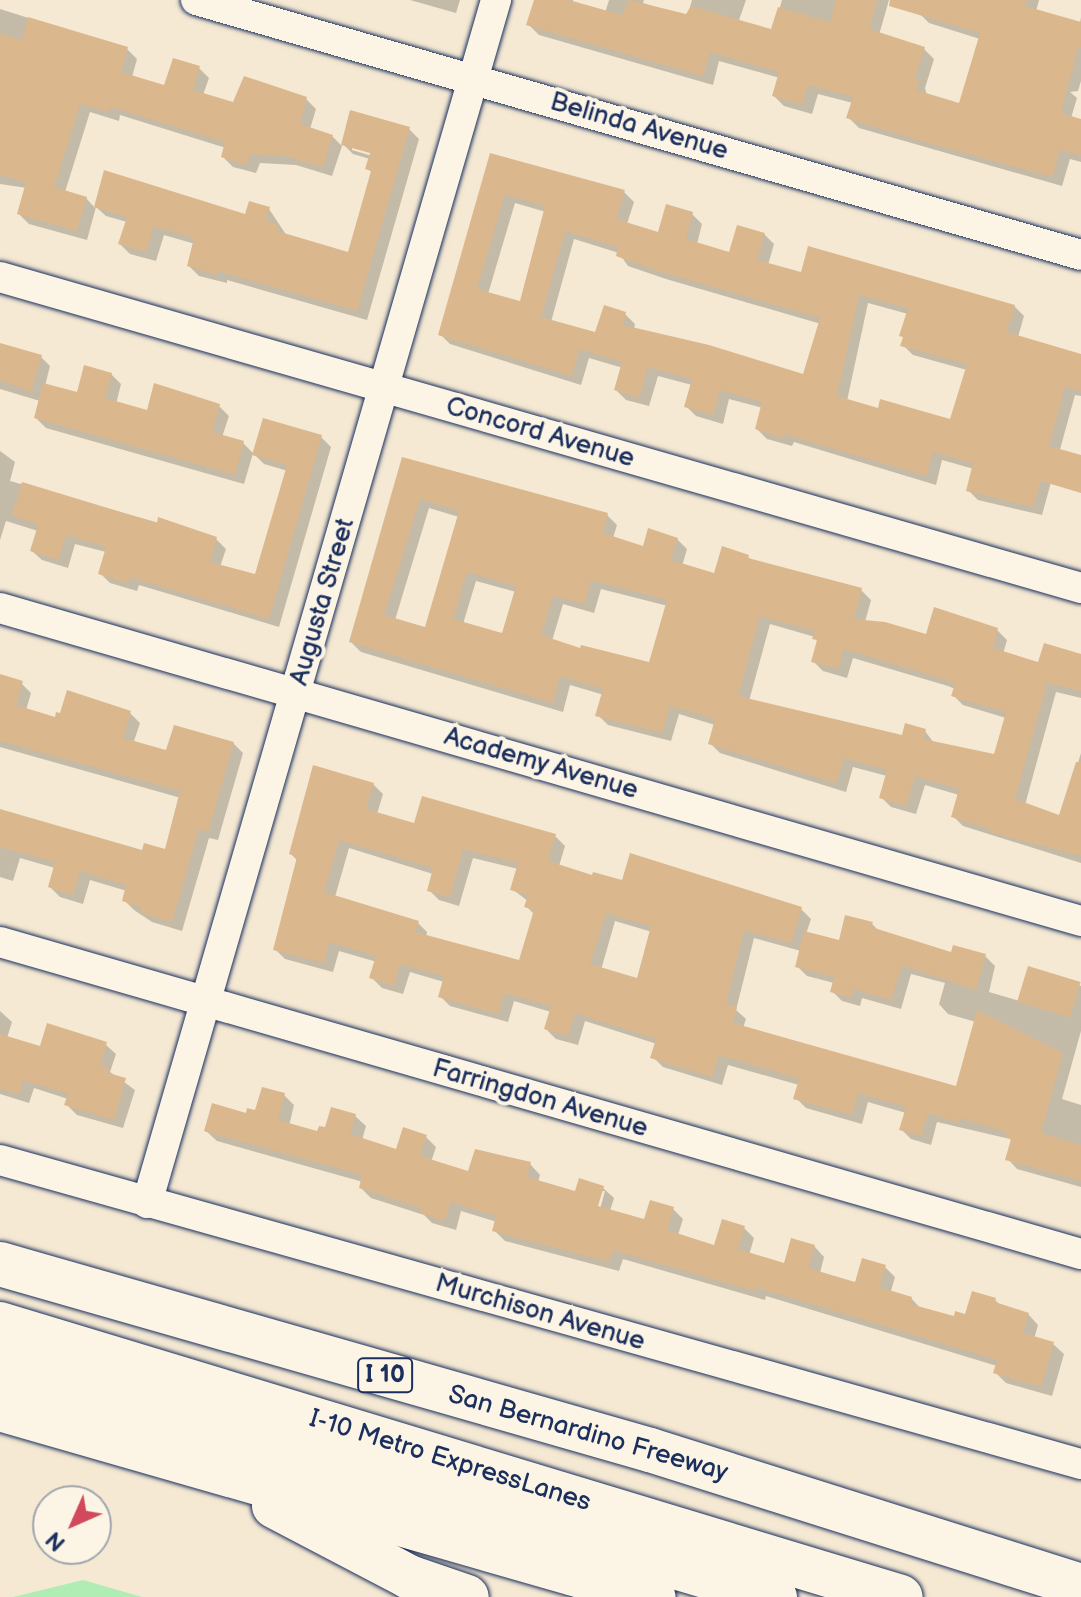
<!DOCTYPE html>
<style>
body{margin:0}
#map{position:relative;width:1081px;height:1597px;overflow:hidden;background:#f5e9d3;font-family:"Balsamiq Sans",sans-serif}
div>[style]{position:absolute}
.green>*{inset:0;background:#b0edb4}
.shadow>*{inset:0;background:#0003}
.building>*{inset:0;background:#dbb78d;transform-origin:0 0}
.roads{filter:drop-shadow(0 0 2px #1b2f5e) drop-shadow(0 0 2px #1b2f5e)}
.minor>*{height:30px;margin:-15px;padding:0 15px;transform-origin:15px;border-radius:15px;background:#fcf5e5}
.highway>*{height:44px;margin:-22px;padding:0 22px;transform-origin:22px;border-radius:22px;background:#fcf5e5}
span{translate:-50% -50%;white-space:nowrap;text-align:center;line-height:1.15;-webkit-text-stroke:8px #fcf5e5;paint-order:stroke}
.shield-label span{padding:2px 6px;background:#fcf5e5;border:2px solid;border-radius:6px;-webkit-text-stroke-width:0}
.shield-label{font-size:24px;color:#1b2f5e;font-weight:700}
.street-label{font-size:26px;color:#1b2f5e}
.north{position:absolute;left:32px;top:1485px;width:80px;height:80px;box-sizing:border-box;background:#fcf5e5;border:2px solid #a2a6af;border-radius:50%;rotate:225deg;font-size:22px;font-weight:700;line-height:32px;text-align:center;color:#1b2f5e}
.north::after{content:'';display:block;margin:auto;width:28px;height:36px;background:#d1495b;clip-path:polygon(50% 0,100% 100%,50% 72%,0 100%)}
</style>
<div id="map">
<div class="green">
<div style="clip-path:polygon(83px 1580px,142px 1597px,13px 1597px)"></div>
</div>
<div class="shadow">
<div style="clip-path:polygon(410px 0,460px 0,456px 13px)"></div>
<div style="clip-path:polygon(536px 0,573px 0,573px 3px,605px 13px,609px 0,644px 0,643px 3px,687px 17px,692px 0,746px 0,738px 23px,773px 32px,782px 0,889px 0,879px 35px,924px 49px,934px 59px,925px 88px,927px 96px,961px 106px,980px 39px,929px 23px,919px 13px,915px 0,1039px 0,1036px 11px,1080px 23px,1081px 17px,1081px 81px,1078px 91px,1070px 92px,1077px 98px,1071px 118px,1081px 120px,1081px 162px,1070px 159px,1062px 186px,859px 128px,849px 118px,853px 103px,818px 94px,812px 114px,784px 106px,774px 96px,780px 78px,719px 61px,713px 85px,539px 35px,529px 25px)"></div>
<div style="clip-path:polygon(evenodd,0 9px,127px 49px,137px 59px,132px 77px,166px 87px,199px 68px,209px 78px,203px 95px,234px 104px,306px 99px,316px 109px,310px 129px,332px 136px,342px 146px,332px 176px,296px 165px,260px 163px,256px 173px,233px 167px,223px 157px,226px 148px,120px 115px,119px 121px,90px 112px,65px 192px,86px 198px,95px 208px,106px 172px,246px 217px,269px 209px,287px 236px,349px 254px,373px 174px,368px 168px,370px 159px,353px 154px,343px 144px,409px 129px,419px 139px,367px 320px,227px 280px,227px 283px,199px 276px,189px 266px,195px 244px,164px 235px,156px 261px,130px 254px,120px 244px,127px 222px,106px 216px,96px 207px,87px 240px,29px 224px,19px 214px,27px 188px,0 184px,0 9px,352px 146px,380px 154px,379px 158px,352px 150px,352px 146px)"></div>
<div style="clip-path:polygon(evenodd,492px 155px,624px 192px,634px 202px,627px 224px,660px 234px,692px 214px,702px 224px,697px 244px,730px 254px,764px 234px,774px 244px,768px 265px,802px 275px,1014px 306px,1024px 316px,1018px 337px,1081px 356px,1081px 396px,1075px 395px,1042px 515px,978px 500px,968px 490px,974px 469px,942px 460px,936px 485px,794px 442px,792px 446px,767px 439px,757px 429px,763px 408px,729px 399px,723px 424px,696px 416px,686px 406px,692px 385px,658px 376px,649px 406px,626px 400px,616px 390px,623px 368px,589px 358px,581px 385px,450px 344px,440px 334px,492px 155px,515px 203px,546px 212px,521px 303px,488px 294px,515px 203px,492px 155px,574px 239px,619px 253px,628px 266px,666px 279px,821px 324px,804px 376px,634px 329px,635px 324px,625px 314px,596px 334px,551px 322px,574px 239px,492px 155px,868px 303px,908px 314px,903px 345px,913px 355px,967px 370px,952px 421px,879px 411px,847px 401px,868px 303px)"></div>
<div style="clip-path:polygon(0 344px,40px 356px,50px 366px,45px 386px,78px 395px,111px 374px,121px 384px,116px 404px,148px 412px,219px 406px,229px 416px,222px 437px,243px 443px,254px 454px,321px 437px,331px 447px,279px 627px,139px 585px,137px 591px,110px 583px,100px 573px,106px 552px,75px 544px,68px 568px,42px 560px,32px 551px,38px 531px,6px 521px,0 540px,0 451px,15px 462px,10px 481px,216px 539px,226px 549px,220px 567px,256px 577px,288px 471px,264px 464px,253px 453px,244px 484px,46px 428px,36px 418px,40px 401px,0 389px)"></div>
<div style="clip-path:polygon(evenodd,404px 459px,607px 515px,617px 525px,613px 538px,644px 548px,677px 539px,687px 549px,682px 566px,715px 576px,748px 557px,753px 561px,861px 590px,871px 600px,865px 622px,928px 637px,997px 630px,1007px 640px,1003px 654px,1040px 664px,1081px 656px,1081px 698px,1056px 692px,1025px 805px,1061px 817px,1081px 753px,1081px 863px,963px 826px,953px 816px,959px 795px,925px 785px,916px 814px,891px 807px,881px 797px,887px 776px,853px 767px,846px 792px,720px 753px,710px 743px,715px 725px,679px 714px,671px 741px,608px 725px,598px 715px,604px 695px,570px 685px,563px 712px,361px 652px,351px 642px,404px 459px,429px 508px,459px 517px,427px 629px,395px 620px,429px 508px,404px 459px,476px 581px,516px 592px,504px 635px,463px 624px,476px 581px,404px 459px,601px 589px,668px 606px,650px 665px,581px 651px,552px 641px,563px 604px,594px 613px,601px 589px,404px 459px,770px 624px,815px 637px,818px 643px,813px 661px,823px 671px,847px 678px,853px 658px,948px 686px,955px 689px,953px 695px,963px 705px,1006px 718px,995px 757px,934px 743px,925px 731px,903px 737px,749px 701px,770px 624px)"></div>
<div style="clip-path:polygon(0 676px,21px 683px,31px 693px,26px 710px,56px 719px,130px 713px,140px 723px,134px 741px,168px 753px,233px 743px,243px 753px,218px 840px,209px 838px,182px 931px,152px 922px,134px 910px,124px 900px,127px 891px,90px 880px,83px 904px,60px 897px,50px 887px,55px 868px,20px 858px,13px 881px,0 877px,0 811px,144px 852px,166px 851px,181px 798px,0 747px)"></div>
<div style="clip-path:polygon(evenodd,373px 784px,383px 794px,377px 814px,416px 826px,555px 836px,565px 846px,559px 866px,593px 877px,801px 909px,811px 919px,806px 934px,840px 943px,872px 924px,880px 932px,953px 954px,985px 956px,995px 966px,989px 992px,1020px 1001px,1029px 969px,1081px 986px,1081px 1031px,1062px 1099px,1081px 1105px,1081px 1187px,1017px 1169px,1008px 1159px,1012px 1141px,1010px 1139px,937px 1122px,931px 1145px,911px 1139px,901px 1129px,906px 1113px,868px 1102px,862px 1124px,806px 1108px,796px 1098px,799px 1085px,728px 1065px,722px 1085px,663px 1067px,653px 1057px,657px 1044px,585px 1021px,578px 1045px,556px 1039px,546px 1029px,551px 1012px,514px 1001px,508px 1022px,450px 1006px,440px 996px,444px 982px,410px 972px,403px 994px,382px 988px,372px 978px,377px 962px,339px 951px,333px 972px,285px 959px,275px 949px,298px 861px,291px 854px,373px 784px,349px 848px,433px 874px,429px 890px,439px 900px,459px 906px,473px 858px,518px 869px,512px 889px,528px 901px,526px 906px,535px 915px,520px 963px,426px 937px,427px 932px,417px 922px,335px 897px,349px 848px,373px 784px,615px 921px,652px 932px,639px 981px,601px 970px,615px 921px,373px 784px,754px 938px,801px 951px,797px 966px,807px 976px,834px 983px,832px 991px,842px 1001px,860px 1006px,862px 998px,901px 1009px,911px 974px,945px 983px,939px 1004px,948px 1014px,976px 1022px,957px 1088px,743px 1028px,746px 1019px,736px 1010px,754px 938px)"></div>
<div style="clip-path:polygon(0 1011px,12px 1022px,7px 1038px,41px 1048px,105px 1044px,116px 1054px,110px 1072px,135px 1090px,123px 1128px,77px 1115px,67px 1105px,68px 1099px,34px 1088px,29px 1103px,0 1094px)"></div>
<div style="clip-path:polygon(evenodd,284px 1095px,294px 1105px,289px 1126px,318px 1134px,355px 1116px,366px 1126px,362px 1140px,398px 1151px,426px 1137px,436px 1147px,431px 1162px,469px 1174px,530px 1164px,540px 1175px,538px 1183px,576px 1193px,603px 1188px,614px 1198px,610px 1211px,645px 1222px,673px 1209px,683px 1219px,678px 1235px,715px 1248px,744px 1228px,754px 1238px,749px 1255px,785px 1265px,814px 1246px,824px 1257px,820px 1273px,856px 1285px,885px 1267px,895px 1277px,891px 1291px,911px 1298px,922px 1310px,955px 1319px,995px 1300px,1001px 1306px,1028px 1314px,1038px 1325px,1034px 1339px,1053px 1344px,1064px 1354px,1052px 1396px,1006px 1383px,995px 1372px,997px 1366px,766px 1296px,765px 1300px,623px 1259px,619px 1271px,505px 1241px,495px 1231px,497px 1222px,461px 1211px,456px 1230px,432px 1223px,424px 1215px,371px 1198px,361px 1188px,363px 1182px,217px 1141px,206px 1131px,257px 1113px,284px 1095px,601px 1191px,605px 1191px,598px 1216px,594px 1215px,601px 1191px)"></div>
</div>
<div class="building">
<div style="clip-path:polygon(534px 0,569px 0,622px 15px,629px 0,686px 14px,691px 6px,771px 29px,778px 7px,830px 22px,836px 0,877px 0,869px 29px,925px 47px,915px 78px,920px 80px,916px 90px,959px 103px,980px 33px,889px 6px,890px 0,1027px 0,1025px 6px,1081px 22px,1081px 47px,1078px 47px,1061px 113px,1081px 119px,1081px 156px,1060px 150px,1052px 177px,924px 142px,846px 118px,853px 97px,808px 85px,802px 105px,772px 96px,779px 72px,710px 52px,703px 76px,526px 25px)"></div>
<div style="clip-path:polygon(28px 17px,128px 47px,121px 72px,164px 85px,173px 58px,200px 66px,193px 90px,233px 102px,244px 76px,307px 97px,300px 124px,333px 135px,323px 167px,284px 156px,250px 154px,247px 165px,221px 157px,225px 142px,111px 107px,109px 112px,80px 104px,54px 187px,87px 197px,77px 231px,17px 214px,26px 182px,0 175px,0 34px,22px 40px)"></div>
<div style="clip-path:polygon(350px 110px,410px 127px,357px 311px,218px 271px,217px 275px,187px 266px,194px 238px,154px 226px,146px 252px,118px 244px,127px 217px,94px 207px,104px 170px,245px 214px,249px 201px,270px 207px,266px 221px,279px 225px,277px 231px,348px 252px,371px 171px,365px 169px,370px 153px,341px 145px)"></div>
<div style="clip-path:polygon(evenodd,490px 153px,625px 190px,616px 219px,658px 232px,666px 204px,693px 212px,686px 239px,729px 252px,737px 225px,765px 233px,757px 260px,801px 272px,808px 246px,1015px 305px,1007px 332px,1081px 354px,1081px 391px,1065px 386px,1049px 446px,1081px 455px,1081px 493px,1041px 481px,1033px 507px,995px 498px,966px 491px,973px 463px,933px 452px,926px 476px,784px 434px,783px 438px,755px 429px,762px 402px,720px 390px,713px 415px,684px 407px,692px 379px,648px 367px,639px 398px,614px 390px,622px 362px,579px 349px,572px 376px,438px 335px,490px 153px,505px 194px,545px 206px,520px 301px,477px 289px,505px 194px,490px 153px,565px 231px,618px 247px,616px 256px,655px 270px,820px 318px,803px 374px,709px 345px,623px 325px,626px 312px,604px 305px,595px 332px,541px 317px,565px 231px,490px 153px,859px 295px,908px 308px,899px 336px,903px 337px,900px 346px,967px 364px,950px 419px,880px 399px,878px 408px,837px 396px,859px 295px)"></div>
<div style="clip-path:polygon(0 343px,42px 355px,31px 392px,0 380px)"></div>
<div style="clip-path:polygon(84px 365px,112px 373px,105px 398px,147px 410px,154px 383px,220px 404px,212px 432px,244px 441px,235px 475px,34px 418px,43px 383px,77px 392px)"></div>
<div style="clip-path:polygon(263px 418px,322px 435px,269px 619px,130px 577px,128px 583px,98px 574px,106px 547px,66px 535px,58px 560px,30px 551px,38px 525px,12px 515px,22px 482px,157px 523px,158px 517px,217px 537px,210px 562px,255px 574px,287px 465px,252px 455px)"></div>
<div style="clip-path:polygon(evenodd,402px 457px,608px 513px,603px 533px,643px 546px,648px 528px,678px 538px,671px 560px,714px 573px,722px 546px,749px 555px,748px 558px,862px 588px,854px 619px,885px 622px,926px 634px,934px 607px,998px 628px,993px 648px,1038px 662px,1044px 643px,1081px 654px,1081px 691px,1047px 683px,1015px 799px,1059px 815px,1076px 762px,1081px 762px,1081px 856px,989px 832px,990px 829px,951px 817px,959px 789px,915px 776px,906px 806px,879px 798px,887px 770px,844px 758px,836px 783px,708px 744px,715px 719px,670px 706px,662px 733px,595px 716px,603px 689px,560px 676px,553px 703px,349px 642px,402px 457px,420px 499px,459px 511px,425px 627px,384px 615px,420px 499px,402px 457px,467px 572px,516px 586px,502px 633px,453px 619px,467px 572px,402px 457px,591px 580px,667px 600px,649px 662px,581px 645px,580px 648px,541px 635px,553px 596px,584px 604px,591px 580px,402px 457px,760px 616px,815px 631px,812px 639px,817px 640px,811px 662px,838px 669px,844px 649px,937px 677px,955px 684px,951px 696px,1006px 712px,994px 754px,923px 739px,926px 729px,905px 723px,902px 735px,738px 696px,760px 616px)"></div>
<div style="clip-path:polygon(0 674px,23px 681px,16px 705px,55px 717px,56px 712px,60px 713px,67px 690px,131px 711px,123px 738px,166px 750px,174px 725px,234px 742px,208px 832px,199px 829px,172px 922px,140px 913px,141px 907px,122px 901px,126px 885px,80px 871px,73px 895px,48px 887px,55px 862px,0 847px,0 809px,142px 850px,144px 843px,165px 849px,180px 791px,0 741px)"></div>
<div style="clip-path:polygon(evenodd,313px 765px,374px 783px,366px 809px,414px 823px,422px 796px,556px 834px,548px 861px,592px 875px,593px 872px,622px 880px,630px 853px,802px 907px,791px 943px,744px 930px,726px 1004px,737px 1007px,733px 1023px,956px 1086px,977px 1010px,1063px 1053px,1041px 1133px,1081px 1145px,1081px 1181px,1005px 1160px,1011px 1139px,1005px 1137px,1006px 1132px,961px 1118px,960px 1123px,928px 1113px,921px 1136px,899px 1130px,906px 1107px,858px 1093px,852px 1115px,793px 1099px,799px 1079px,734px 1059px,719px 1056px,712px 1077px,650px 1058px,656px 1039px,575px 1013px,568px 1036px,544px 1029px,551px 1006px,504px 993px,498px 1014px,438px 997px,444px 976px,400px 964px,394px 986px,369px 978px,376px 956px,329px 942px,324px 963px,273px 950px,297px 857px,289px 854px,313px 765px,339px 840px,433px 868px,427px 891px,450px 897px,463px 849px,518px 863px,510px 890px,528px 895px,524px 907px,534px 910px,519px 960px,415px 932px,419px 921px,324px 892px,339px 840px,313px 765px,606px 913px,651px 926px,637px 978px,590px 964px,606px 913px)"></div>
<div style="clip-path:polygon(845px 915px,873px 922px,871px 927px,951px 952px,953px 945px,986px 954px,976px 990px,902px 965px,891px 1000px,853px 989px,851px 998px,830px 992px,834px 977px,795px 967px,804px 931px,839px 940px)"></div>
<div style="left:1028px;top:966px;width:55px;height:37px;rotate:17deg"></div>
<div style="clip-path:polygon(47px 1023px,107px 1042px,100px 1065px,109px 1068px,108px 1073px,126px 1078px,114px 1120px,64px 1105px,68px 1094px,24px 1080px,19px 1094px,0 1089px,0 1034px,40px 1046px)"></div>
<div style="clip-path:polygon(262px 1087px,285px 1093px,278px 1120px,317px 1131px,319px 1126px,325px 1127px,331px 1107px,356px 1114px,350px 1134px,396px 1149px,403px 1127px,427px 1135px,420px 1156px,468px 1171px,475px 1149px,531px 1162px,527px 1177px,575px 1191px,579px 1178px,604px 1186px,598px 1206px,644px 1219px,650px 1200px,674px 1207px,667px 1230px,714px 1245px,722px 1219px,745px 1226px,738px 1249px,784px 1263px,791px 1238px,815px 1245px,808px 1268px,855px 1282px,862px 1258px,886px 1265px,879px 1287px,912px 1297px,910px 1304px,954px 1316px,955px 1311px,965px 1314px,972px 1291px,996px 1298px,995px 1302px,1029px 1313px,1023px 1333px,1054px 1342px,1041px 1387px,993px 1373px,997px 1360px,755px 1287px,754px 1291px,613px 1250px,609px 1262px,492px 1231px,496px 1216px,451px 1202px,445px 1221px,420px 1213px,421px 1208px,359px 1188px,362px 1175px,204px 1131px,212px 1103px,246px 1113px,247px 1108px,255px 1110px)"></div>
</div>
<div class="roads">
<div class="minor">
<div style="left:196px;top:0;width:921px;rotate:16.07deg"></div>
<div style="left:0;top:277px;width:1125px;rotate:16.05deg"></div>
<div style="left:0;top:608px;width:1125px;rotate:16.15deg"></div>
<div style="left:0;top:942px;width:1125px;rotate:16.1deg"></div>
<div style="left:0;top:1160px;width:1123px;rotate:15.71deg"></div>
<div style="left:147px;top:1203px;width:1253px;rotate:-73.82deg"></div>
</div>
<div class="highway">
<div style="left:0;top:1264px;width:676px;rotate:15.97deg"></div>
<div style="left:650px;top:1450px;width:452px;rotate:17.5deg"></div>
<div style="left:0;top:1324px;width:941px;rotate:16.86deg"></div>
<div style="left:0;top:1365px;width:809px;rotate:16.67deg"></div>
<div style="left:0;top:1409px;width:680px;rotate:16.04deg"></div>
<div style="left:274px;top:1506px;width:153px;rotate:27.7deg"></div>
<div style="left:409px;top:1577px;width:61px;rotate:19deg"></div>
</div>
</div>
<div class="shield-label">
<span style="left:385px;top:1375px">I 10</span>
</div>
<div class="street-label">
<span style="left:639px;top:127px;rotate:16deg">Belinda Avenue</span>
<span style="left:540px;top:433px;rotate:16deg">Concord Avenue</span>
<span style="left:323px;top:602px;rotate:-74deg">Augusta Street</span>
<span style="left:541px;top:764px;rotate:16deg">Academy Avenue</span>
<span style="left:540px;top:1099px;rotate:16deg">Farringdon Avenue</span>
<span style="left:540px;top:1313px;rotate:16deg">Murchison Avenue</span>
<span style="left:588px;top:1434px;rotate:16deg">San Bernardino Freeway</span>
<span style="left:450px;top:1461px;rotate:17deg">I-10 Metro ExpressLanes</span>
</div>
<div class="north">N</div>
</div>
